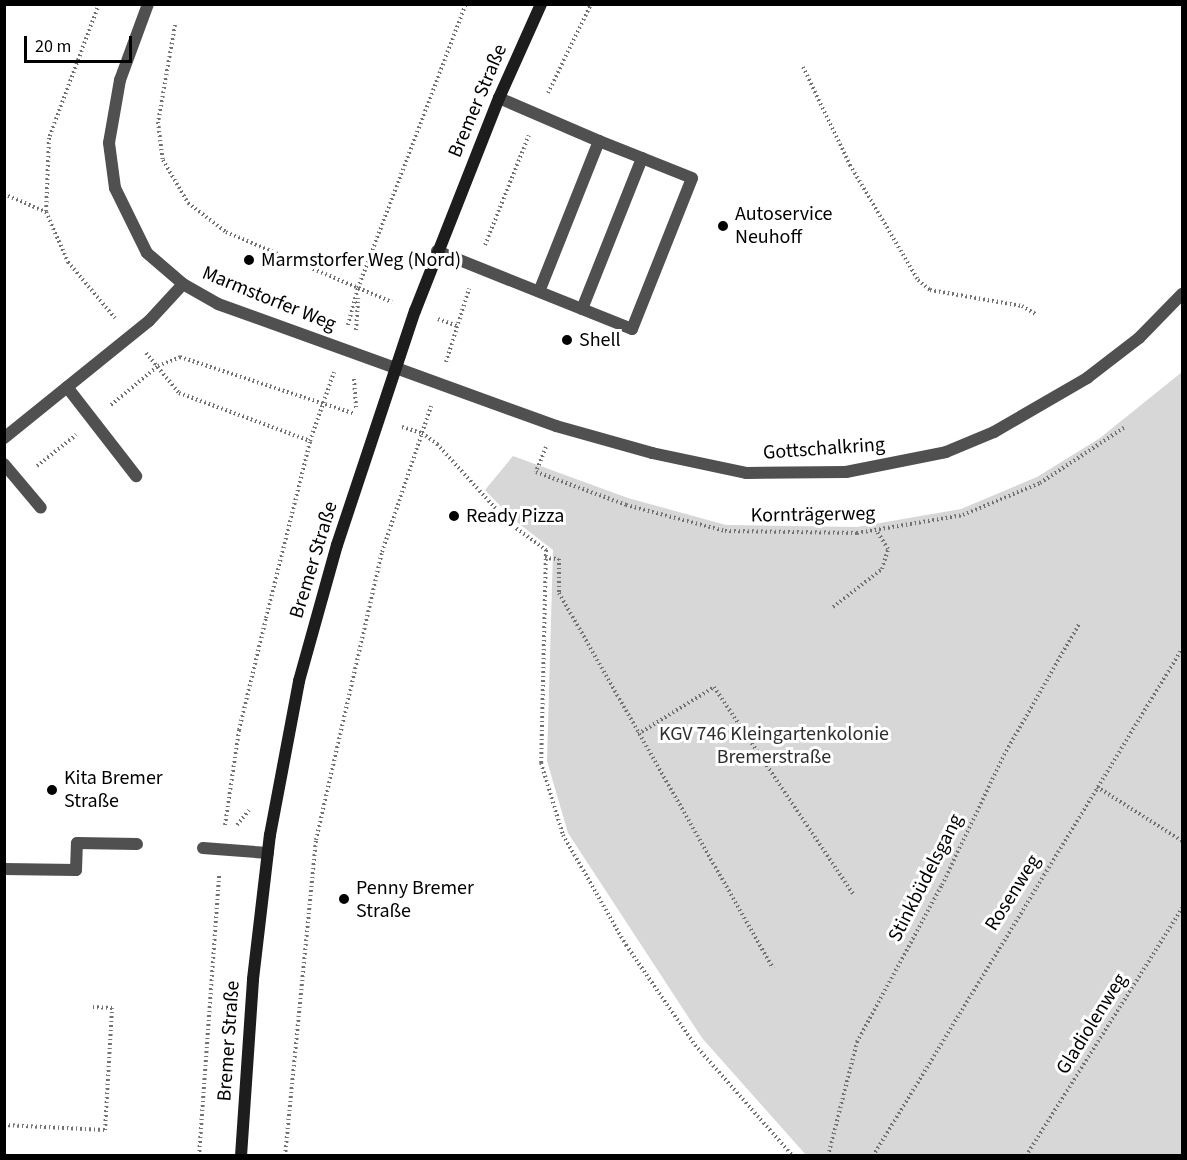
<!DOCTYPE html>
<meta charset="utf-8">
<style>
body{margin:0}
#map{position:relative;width:1187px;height:1160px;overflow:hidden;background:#fff;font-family:"Source Sans 3",sans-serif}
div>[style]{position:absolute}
.green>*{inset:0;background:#d7d7d7}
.path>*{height:4px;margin-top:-2px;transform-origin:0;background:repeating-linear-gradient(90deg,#727272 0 1.5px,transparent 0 4.5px)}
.service>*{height:12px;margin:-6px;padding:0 6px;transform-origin:6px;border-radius:6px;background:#505050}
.minor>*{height:12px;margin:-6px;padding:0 6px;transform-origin:6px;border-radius:6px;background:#505050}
.tertiary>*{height:12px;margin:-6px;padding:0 6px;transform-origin:6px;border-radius:6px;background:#505050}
.secondary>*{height:12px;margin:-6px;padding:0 6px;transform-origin:6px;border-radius:6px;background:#1d1d1d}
.dots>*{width:16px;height:16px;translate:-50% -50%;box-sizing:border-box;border:3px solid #fff;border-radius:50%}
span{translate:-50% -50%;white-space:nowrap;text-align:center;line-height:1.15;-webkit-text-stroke:6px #fff;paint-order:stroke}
.street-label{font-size:20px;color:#000}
.poi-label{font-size:20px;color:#000}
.left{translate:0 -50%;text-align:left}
.park-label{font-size:20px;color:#2e2e2e}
.frame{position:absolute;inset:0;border:6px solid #000;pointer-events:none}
.scale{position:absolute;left:24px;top:36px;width:108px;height:27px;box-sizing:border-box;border:3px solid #000;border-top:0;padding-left:8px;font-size:18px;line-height:21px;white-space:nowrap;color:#000;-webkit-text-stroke:4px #fff;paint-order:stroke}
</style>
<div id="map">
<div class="green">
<div style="clip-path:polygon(1182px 372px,1182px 1155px,806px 1155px,702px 1038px,568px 833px,547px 761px,553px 550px,513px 519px,485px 490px,513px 456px,628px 498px,726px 525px,857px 527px,961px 509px,1037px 477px,1100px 438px)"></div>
</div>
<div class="path">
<div style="left:99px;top:4px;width:143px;rotate:110.5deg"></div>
<div style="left:49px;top:138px;width:74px;rotate:92.3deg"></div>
<div style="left:46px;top:212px;width:55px;rotate:66.3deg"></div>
<div style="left:68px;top:262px;width:73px;rotate:50deg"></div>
<div style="left:175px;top:25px;width:98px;rotate:99.9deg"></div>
<div style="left:158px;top:122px;width:38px;rotate:83deg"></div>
<div style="left:163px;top:160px;width:50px;rotate:59.8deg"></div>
<div style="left:188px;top:203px;width:48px;rotate:37.3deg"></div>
<div style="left:226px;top:232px;width:180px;rotate:22.9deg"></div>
<div style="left:803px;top:67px;width:109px;rotate:64.4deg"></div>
<div style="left:850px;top:165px;width:134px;rotate:59.4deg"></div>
<div style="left:918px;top:280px;width:16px;rotate:40deg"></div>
<div style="left:930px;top:290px;width:93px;rotate:9.9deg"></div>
<div style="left:1022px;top:306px;width:17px;rotate:31deg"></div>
<div style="left:548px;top:93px;width:99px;rotate:-64.2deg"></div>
<div style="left:4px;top:194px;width:46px;rotate:23.2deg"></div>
<div style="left:485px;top:245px;width:118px;rotate:-68.2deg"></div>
<div style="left:438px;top:319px;width:20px;rotate:20deg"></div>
<div style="left:348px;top:325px;width:38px;rotate:-75deg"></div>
<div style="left:358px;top:288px;width:304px;rotate:-69.2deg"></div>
<div style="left:356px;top:330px;width:32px;rotate:-86deg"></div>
<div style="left:146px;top:353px;width:52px;rotate:50.5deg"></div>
<div style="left:179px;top:393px;width:140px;rotate:20.1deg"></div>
<div style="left:446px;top:362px;width:77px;rotate:-72.5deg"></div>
<div style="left:354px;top:379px;width:31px;rotate:86deg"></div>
<div style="left:111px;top:405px;width:61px;rotate:-39.7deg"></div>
<div style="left:158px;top:366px;width:24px;rotate:-22deg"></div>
<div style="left:180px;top:357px;width:184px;rotate:18deg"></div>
<div style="left:402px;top:427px;width:21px;rotate:17deg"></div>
<div style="left:422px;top:433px;width:19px;rotate:36deg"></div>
<div style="left:437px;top:444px;width:107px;rotate:47.7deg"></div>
<div style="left:509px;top:523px;width:46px;rotate:36.1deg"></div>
<div style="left:546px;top:550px;width:213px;rotate:91.3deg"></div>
<div style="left:541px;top:763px;width:75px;rotate:73deg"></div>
<div style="left:563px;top:835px;width:127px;rotate:60.2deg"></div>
<div style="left:626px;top:945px;width:121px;rotate:55.4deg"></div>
<div style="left:695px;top:1045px;width:148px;rotate:48.6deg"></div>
<div style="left:546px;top:447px;width:27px;rotate:112deg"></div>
<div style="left:536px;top:472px;width:96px;rotate:20.1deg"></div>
<div style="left:626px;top:505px;width:102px;rotate:14.7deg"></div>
<div style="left:725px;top:531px;width:132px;rotate:0.9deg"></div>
<div style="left:857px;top:533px;width:108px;rotate:-9.6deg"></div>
<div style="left:963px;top:515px;width:83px;rotate:-22.6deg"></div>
<div style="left:1040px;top:483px;width:102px;rotate:-33.4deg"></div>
<div style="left:37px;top:466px;width:50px;rotate:-38.5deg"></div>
<div style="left:545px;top:558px;width:14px;rotate:4deg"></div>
<div style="left:559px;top:559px;width:34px;rotate:90deg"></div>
<div style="left:559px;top:593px;width:432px;rotate:60.3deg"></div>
<div style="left:833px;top:607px;width:62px;rotate:-37.8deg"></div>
<div style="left:882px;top:569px;width:21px;rotate:-73deg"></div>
<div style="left:888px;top:549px;width:22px;rotate:-122deg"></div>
<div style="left:638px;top:734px;width:89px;rotate:-31.7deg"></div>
<div style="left:714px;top:687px;width:249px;rotate:56.1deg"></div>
<div style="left:1097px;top:787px;width:101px;rotate:32.4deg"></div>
<div style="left:225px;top:825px;width:96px;rotate:-81.6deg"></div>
<div style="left:239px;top:730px;width:115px;rotate:-76.4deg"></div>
<div style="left:266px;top:618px;width:182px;rotate:-76deg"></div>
<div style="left:310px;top:441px;width:73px;rotate:-70.8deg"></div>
<div style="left:237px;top:825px;width:19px;rotate:-51deg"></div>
<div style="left:4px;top:1125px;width:101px;rotate:2.8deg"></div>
<div style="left:105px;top:1130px;width:122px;rotate:-86.7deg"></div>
<div style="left:112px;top:1008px;width:19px;rotate:-177deg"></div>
<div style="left:199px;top:1156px;width:283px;rotate:-85.9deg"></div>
<div style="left:285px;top:1156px;width:318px;rotate:-84.4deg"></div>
<div style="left:316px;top:840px;width:295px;rotate:-77.1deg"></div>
<div style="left:382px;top:552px;width:154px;rotate:-71.4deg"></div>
<div style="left:828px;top:1156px;width:118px;rotate:-75.7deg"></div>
<div style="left:857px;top:1042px;width:179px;rotate:-61.6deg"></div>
<div style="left:942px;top:885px;width:144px;rotate:-64.5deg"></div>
<div style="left:1004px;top:755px;width:151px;rotate:-60.2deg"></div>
<div style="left:873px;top:1156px;width:594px;rotate:-58.64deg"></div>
<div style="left:1026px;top:1156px;width:293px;rotate:-57.8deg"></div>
</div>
<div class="service">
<div style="left:499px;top:98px;width:109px;rotate:23.3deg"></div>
<div style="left:599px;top:141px;width:162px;rotate:111.7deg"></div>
<div style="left:437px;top:251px;width:210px;rotate:21.8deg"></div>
<div style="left:632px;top:329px;width:162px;rotate:-68.3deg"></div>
<div style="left:692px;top:178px;width:54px;rotate:-158.2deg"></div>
<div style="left:582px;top:309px;width:162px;rotate:-68.3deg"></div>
<div style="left:642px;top:158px;width:46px;rotate:-158.4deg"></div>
<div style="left:67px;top:387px;width:113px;rotate:52.2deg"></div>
<div style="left:4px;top:464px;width:57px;rotate:49.9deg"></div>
<div style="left:203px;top:848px;width:65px;rotate:4.4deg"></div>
<div style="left:4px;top:869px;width:72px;rotate:0.8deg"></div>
<div style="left:76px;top:870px;width:27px;rotate:-88deg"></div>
<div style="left:77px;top:843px;width:60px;rotate:1deg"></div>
</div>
<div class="minor">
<div style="left:396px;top:368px;width:170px;rotate:19.9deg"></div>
<div style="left:556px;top:426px;width:100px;rotate:15.7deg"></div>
<div style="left:652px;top:453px;width:96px;rotate:12deg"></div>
<div style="left:746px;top:473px;width:100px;rotate:-0.6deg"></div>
<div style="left:846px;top:472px;width:102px;rotate:-11.3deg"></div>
<div style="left:946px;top:452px;width:52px;rotate:-22.6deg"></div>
<div style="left:994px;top:432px;width:108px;rotate:-30.1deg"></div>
<div style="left:1087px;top:378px;width:66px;rotate:-37.6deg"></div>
<div style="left:1139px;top:338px;width:62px;rotate:-45.7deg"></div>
</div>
<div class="tertiary">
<div style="left:148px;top:4px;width:81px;rotate:110.2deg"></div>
<div style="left:120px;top:80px;width:64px;rotate:99.9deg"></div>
<div style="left:109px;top:143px;width:45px;rotate:82.4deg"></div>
<div style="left:115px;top:188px;width:72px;rotate:63.8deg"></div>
<div style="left:147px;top:253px;width:48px;rotate:40.7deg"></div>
<div style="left:183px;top:284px;width:40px;rotate:29.7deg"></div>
<div style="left:218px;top:304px;width:189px;rotate:19.8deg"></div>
<div style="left:4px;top:438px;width:186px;rotate:-38.9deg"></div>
<div style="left:149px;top:321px;width:50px;rotate:-47.4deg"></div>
</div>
<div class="secondary">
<div style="left:241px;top:1156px;width:177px;rotate:-86.1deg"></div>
<div style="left:253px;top:979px;width:145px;rotate:-83.3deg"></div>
<div style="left:270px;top:835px;width:157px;rotate:-79.3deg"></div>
<div style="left:299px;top:681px;width:141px;rotate:-74.4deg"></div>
<div style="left:337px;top:545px;width:247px;rotate:-71.6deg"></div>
<div style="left:415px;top:311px;width:229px;rotate:-68.5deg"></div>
<div style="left:499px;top:98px;width:103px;rotate:-65.9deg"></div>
</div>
<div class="dots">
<div style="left:723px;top:226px;background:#000"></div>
<div style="left:249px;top:260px;background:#000"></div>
<div style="left:567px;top:340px;background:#000"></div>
<div style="left:454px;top:516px;background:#000"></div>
<div style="left:52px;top:790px;background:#000"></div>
<div style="left:344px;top:899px;background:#000"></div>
</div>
<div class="street-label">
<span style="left:478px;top:101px;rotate:-67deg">Bremer Straße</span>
<span style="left:269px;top:299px;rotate:22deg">Marmstorfer Weg</span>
<span style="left:824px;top:449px;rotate:-4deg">Gottschalkring</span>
<span style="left:813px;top:515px;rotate:-1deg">Kornträgerweg</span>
<span style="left:314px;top:560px;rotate:-73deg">Bremer Straße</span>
<span style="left:926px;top:878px;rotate:-63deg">Stinkbüdelsgang</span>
<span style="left:1013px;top:893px;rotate:-58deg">Rosenweg</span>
<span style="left:1092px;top:1024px;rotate:-58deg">Gladiolenweg</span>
<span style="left:229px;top:1041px;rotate:-86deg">Bremer Straße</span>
</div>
<div class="poi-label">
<span class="left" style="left:735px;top:226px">Autoservice<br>Neuhoff</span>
<span class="left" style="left:261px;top:260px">Marmstorfer Weg (Nord)</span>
<span class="left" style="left:579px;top:340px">Shell</span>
<span class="left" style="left:466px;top:516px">Ready Pizza</span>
<span class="left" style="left:64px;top:790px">Kita Bremer<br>Straße</span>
<span class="left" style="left:356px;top:900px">Penny Bremer<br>Straße</span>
</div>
<div class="park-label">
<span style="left:774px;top:746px">KGV 746 Kleingartenkolonie<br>Bremerstraße</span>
</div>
<div class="frame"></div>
<div class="scale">20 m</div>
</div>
